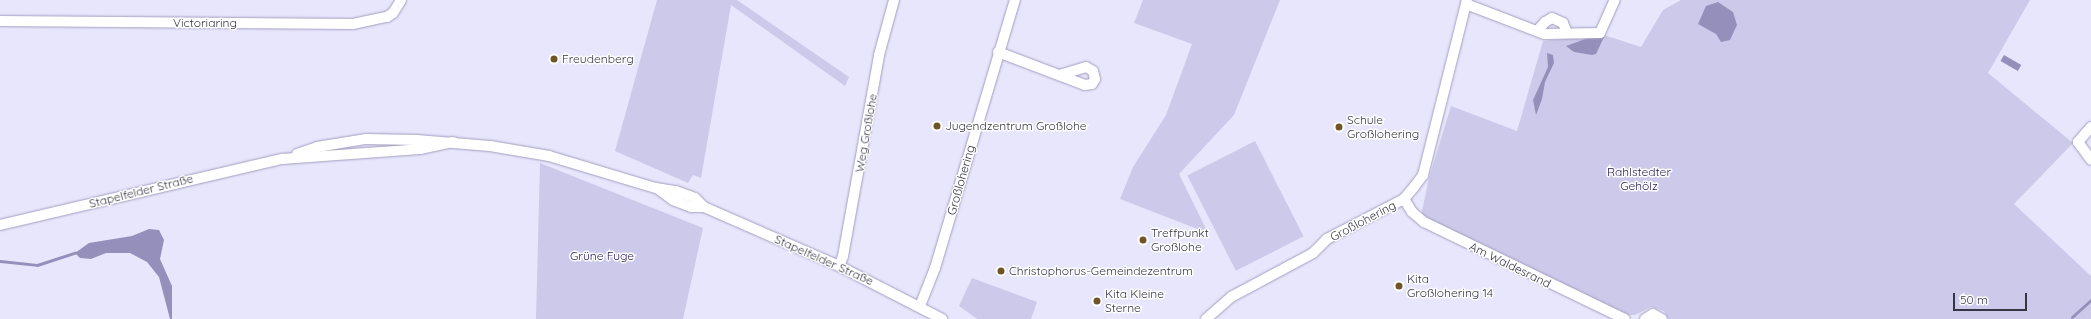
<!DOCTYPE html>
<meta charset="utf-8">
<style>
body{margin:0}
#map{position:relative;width:2091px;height:319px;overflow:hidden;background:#e8e6fc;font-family:Quicksand,sans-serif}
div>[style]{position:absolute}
.green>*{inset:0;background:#ccc9ea;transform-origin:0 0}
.water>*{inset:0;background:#9590bb;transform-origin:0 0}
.stream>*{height:3px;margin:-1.5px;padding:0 1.5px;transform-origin:1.5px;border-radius:1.5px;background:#9590bb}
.roads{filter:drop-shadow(0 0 1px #a29ec0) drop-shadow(0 0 1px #a29ec0)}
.minor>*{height:10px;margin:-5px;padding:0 5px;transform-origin:5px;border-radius:5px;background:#fff}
.dots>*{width:11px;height:11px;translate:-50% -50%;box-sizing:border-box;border:2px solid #fff;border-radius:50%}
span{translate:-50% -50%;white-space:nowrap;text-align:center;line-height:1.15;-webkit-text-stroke:3px #fff;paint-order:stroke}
.street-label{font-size:12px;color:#363543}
.poi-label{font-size:12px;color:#363543}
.left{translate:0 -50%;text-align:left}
.park-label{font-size:12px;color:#2b2055}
.scale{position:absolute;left:1953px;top:293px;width:74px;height:18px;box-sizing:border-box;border:2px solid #363543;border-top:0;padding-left:5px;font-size:12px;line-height:14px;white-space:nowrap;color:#363543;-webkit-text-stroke:3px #fff;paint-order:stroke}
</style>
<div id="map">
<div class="green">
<div style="clip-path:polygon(657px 0,737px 0,849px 77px,845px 86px,731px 5px,701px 178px,693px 175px,688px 183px,615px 151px)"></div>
<div style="clip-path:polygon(1143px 0,1280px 0,1234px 115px,1179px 174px,1208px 233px,1120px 199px,1133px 167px,1166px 115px,1192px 44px,1134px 23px)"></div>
<div style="clip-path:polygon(1681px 0,2030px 0,1988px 73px,2073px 143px,2014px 204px,2091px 276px,2091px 319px,1668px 319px,1664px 311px,1651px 307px,1635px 315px,1628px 315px,1421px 216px,1429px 178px,1451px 106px,1517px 131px,1543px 41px,1604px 35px,1641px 47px,1663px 10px)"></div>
<div style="left:1255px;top:141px;width:107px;height:76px;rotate:63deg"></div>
<div style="clip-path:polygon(540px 163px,703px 228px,683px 319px,536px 319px)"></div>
<div style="clip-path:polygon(972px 278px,1037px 302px,1031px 319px,977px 319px,959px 306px)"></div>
</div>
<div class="water">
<div style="clip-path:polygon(1718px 2px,1733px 12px,1737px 25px,1730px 40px,1721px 42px,1716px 34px,1698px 24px,1706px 6px)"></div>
<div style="clip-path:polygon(1604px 37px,1596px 54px,1592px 55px,1574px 52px,1566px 46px,1588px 38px)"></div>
<div style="clip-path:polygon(1547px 53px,1553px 55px,1554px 63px,1545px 82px,1542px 99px,1536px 115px,1533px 100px,1548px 67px)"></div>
<div style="left:2004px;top:55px;width:20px;height:7px;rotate:30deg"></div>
<div style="clip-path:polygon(149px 229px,159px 230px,164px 240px,160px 259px,172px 286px,172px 319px,170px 319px,159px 277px,147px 262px,130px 253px,106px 253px,91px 259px,80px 258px,75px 253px,89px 243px,132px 236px)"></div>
</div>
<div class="stream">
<div style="left:0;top:261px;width:37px;rotate:6deg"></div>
<div style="left:37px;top:265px;width:40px;rotate:-18deg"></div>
<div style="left:2072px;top:317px;width:25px;rotate:-42deg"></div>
</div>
<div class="roads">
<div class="minor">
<div style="left:1466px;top:4px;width:84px;rotate:21deg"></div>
<div style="left:1544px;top:34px;width:56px;rotate:-1deg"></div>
<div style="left:1600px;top:33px;width:36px;rotate:-66deg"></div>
<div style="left:0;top:21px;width:353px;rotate:0.5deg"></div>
<div style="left:353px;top:24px;width:35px;rotate:-12deg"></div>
<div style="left:387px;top:17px;width:7px;rotate:-34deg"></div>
<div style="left:393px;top:13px;width:15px;rotate:-58deg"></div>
<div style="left:1537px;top:31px;width:12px;rotate:-48deg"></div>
<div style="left:1545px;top:22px;width:8px;rotate:-30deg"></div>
<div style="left:1552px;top:18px;width:12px;rotate:24deg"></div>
<div style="left:1563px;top:23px;width:11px;rotate:68deg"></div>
<div style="left:998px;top:52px;width:93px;rotate:20.8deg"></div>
<div style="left:1085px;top:85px;width:7px;rotate:-8deg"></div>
<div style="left:1092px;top:84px;width:6px;rotate:-59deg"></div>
<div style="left:1095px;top:79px;width:8px;rotate:-104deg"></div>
<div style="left:1093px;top:71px;width:8px;rotate:-150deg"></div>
<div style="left:1086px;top:67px;width:27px;rotate:163deg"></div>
<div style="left:2091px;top:127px;width:20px;rotate:131deg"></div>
<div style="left:2078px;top:142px;width:22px;rotate:54deg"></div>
<div style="left:297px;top:154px;width:21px;rotate:-19deg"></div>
<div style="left:317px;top:147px;width:50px;rotate:-9.3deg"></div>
<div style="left:366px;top:139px;width:51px;rotate:1.1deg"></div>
<div style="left:417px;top:140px;width:73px;rotate:4.7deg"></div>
<div style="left:490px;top:146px;width:60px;rotate:9.6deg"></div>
<div style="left:549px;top:156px;width:112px;rotate:16.7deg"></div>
<div style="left:656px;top:188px;width:20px;rotate:9deg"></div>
<div style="left:676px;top:191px;width:20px;rotate:20deg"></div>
<div style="left:695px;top:198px;width:13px;rotate:45deg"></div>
<div style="left:658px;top:189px;width:19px;rotate:36deg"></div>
<div style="left:673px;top:200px;width:19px;rotate:21deg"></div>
<div style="left:691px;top:207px;width:13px"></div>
<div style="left:704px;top:207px;width:147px;rotate:23.6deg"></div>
<div style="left:839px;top:266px;width:116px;rotate:27.2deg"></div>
<div style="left:1404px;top:199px;width:15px;rotate:58deg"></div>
<div style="left:1412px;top:212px;width:16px;rotate:40deg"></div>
<div style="left:1424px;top:222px;width:223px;rotate:25.8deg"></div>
<div style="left:0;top:225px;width:290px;rotate:-13.2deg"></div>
<div style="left:282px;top:159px;width:138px;rotate:-4.1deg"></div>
<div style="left:420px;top:149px;width:34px;rotate:-12deg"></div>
<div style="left:839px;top:266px;width:11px;rotate:-68deg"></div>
<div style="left:843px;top:256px;width:204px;rotate:-79.8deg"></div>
<div style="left:879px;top:55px;width:57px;rotate:-74.7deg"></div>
<div style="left:920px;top:306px;width:41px;rotate:-68.5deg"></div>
<div style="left:935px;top:268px;width:280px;rotate:-73.4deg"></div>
<div style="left:1206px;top:319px;width:33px;rotate:-41deg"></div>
<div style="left:1231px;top:297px;width:93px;rotate:-28.2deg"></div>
<div style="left:1313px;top:253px;width:20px;rotate:-45deg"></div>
<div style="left:1327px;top:239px;width:87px;rotate:-27.5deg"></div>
<div style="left:1404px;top:199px;width:16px;rotate:-50deg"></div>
<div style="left:1414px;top:187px;width:15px;rotate:-53deg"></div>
<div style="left:1423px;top:175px;width:180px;rotate:-75.9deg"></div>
<div style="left:1645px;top:319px;width:9px;rotate:-32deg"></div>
<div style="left:1653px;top:314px;width:10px;rotate:29deg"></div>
</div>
</div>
<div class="dots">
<div style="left:554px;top:59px;background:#6f5526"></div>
<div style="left:937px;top:126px;background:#6f5526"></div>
<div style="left:1339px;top:127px;background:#6f5526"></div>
<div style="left:1143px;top:240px;background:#6f5526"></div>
<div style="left:1001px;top:271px;background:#6f5526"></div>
<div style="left:1399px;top:286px;background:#6f5526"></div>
<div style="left:1097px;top:301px;background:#6f5526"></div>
</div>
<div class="street-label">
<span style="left:205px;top:23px">Victoriaring</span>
<span style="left:866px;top:133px;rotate:-80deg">Weg Großlohe</span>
<span style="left:961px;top:180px;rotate:-74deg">Großlohering</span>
<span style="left:141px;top:191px;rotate:-14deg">Stapelfelder Straße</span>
<span style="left:1363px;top:221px;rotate:-28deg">Großlohering</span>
<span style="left:824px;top:260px;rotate:24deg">Stapelfelder Straße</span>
<span style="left:1510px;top:265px;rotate:26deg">Am Waldesrand</span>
</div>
<div class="poi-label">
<span class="left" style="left:562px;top:59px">Freudenberg</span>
<span class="left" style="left:1347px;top:127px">Schule<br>Großlohering</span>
<span class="left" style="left:945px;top:126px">Jugendzentrum Großlohe</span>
<span class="left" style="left:1151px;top:240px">Treffpunkt<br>Großlohe</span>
<span class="left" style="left:1009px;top:271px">Christophorus-Gemeindezentrum</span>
<span class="left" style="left:1407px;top:286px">Kita<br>Großlohering 14</span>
<span class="left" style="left:1105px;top:301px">Kita Kleine<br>Sterne</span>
</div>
<div class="park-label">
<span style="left:1639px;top:179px">Rahlstedter<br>Gehölz</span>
<span style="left:602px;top:256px">Grüne Fuge</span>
</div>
<div class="scale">50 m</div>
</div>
